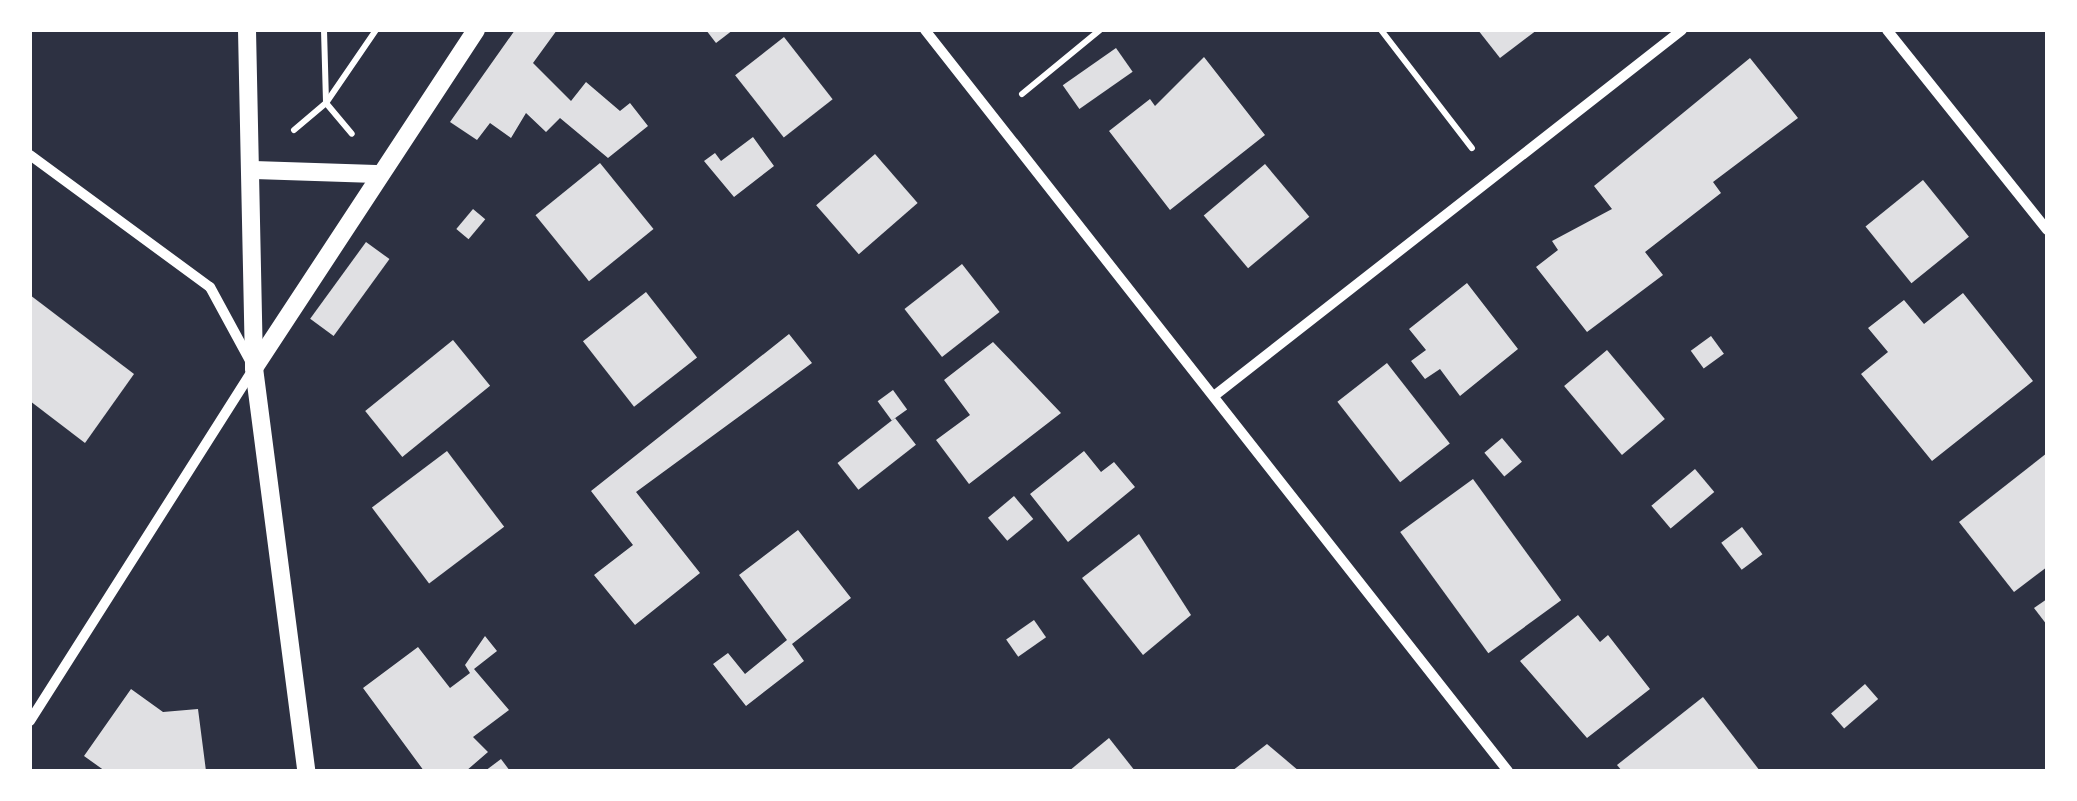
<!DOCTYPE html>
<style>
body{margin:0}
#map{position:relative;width:2077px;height:801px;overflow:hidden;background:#2d3142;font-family:Rubik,sans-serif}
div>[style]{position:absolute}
.building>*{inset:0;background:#e0e0e3;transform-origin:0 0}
.path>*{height:6px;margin:-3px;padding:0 3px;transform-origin:3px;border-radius:3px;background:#fff}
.minor>*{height:10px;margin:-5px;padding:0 5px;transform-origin:5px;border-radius:5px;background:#fff}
.tertiary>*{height:18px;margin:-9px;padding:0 9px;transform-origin:9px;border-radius:9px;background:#fff}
span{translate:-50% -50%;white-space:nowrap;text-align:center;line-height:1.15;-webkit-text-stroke:8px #fff;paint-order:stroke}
.frame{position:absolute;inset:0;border:32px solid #fff;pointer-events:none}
</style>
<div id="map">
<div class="building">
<div style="clip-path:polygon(515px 30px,557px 30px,533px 63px,571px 101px,586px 82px,620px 111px,630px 103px,648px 126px,608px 158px,560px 118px,546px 132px,526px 113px,511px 138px,490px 123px,477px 140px,450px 122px)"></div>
<div style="clip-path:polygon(706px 30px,733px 30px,716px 43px)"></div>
<div style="clip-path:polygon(1478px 30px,1537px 30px,1500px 58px)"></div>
<div style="left:784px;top:37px;width:79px;height:62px;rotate:52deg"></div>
<div style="left:1116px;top:48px;width:29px;height:65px;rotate:55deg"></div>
<div style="clip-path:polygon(1204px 57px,1265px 135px,1170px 210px,1109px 131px,1150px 99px,1155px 106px)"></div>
<div style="clip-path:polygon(1750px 58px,1798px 118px,1713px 182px,1721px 193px,1645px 252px,1663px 275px,1587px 332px,1536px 267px,1558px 250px,1552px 241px,1612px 209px,1594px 186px)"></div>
<div style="clip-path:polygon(753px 137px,774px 166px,734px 197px,704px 161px,715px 153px,721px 161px)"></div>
<div style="left:875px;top:154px;width:65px;height:78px;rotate:49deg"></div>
<div style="left:600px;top:163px;width:85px;height:83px;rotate:51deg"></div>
<div style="left:1265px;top:164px;width:69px;height:80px;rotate:50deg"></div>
<div style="left:1923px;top:180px;width:73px;height:74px;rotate:51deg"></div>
<div style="left:473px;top:209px;width:16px;height:26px;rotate:40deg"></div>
<div style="left:366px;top:242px;width:29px;height:95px;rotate:36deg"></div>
<div style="left:962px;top:264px;width:61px;height:73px;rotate:52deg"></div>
<div style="clip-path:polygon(1467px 283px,1518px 349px,1460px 396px,1440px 369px,1425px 379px,1411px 361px,1426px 350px,1409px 329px)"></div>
<div style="left:646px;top:292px;width:83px;height:80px;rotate:52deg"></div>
<div style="clip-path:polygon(1963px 293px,2033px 381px,1932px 461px,1861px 374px,1888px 352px,1868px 328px,1904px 300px,1924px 324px)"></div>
<div style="clip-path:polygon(30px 295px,134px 374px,85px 443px,30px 401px)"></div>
<div style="clip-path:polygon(789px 334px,812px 363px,636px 492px,700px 573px,635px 625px,594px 575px,633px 545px,591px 491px)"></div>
<div style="left:1711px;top:336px;width:22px;height:25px;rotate:54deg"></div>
<div style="left:453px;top:340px;width:59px;height:113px;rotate:51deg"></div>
<div style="clip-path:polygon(993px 342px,1061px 413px,969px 484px,936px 440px,970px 415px,944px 380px)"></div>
<div style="left:1607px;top:350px;width:90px;height:56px;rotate:50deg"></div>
<div style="left:1387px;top:363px;width:102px;height:63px;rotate:52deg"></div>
<div style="left:893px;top:390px;width:24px;height:19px;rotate:54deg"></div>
<div style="left:895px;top:418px;width:34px;height:73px;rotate:52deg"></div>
<div style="left:1502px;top:438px;width:31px;height:23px;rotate:50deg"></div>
<div style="left:447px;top:451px;width:95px;height:94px;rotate:53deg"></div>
<div style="clip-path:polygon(1084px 451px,1101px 472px,1114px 462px,1135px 487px,1068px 542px,1030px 494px)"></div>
<div style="clip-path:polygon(2047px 453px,2047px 567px,2014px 592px,1959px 522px)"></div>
<div style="left:1695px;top:469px;width:30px;height:57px;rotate:50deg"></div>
<div style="left:1473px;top:479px;width:150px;height:90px;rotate:54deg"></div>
<div style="left:1014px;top:496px;width:30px;height:34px;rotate:50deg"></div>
<div style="left:1742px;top:527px;width:34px;height:26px;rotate:53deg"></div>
<div style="clip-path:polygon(798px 530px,851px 598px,792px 644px,804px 661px,746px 706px,713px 664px,728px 653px,745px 674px,787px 640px,739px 575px)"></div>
<div style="clip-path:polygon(1139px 534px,1191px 615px,1143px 655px,1082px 578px)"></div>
<div style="clip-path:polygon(2047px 599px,2047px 625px,2034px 608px)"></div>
<div style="clip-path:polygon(1578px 615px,1600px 642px,1608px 635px,1650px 689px,1587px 738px,1520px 661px)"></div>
<div style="left:1034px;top:620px;width:21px;height:34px;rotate:55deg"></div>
<div style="clip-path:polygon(485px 636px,497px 651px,474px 669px,509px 710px,473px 737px,488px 752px,466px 771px,424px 771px,363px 688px,418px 647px,450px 688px,470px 673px,465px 665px)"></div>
<div style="left:1865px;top:684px;width:20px;height:45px;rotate:49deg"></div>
<div style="clip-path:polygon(131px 689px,163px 712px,198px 709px,206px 771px,105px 771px,84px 756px)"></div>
<div style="clip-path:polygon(1703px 697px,1760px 771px,1622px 771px,1617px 765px)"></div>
<div style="clip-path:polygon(1109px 738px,1135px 771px,1069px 771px)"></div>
<div style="clip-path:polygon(1267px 744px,1299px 771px,1232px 771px)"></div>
<div style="clip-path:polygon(501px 759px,510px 771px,485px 771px)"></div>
</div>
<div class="path">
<div style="left:324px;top:30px;width:73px;rotate:88.4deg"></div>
<div style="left:326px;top:103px;width:40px;rotate:50deg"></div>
<div style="left:1381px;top:30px;width:149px;rotate:52.4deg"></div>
<div style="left:1022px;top:94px;width:101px;rotate:-39.4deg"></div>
<div style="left:294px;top:130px;width:42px;rotate:-40.2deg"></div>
<div style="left:326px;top:103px;width:88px;rotate:-55.6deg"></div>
</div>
<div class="minor">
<div style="left:925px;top:30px;width:943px;rotate:51.81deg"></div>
<div style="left:1887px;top:30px;width:256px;rotate:51.3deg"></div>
<div style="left:30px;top:155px;width:223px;rotate:36.3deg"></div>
<div style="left:210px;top:287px;width:92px;rotate:61.5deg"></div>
<div style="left:254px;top:368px;width:418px;rotate:122.4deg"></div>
<div style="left:1214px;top:396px;width:594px;rotate:-38.03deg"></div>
</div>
<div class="tertiary">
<div style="left:247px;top:30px;width:338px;rotate:88.8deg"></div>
<div style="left:254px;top:368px;width:406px;rotate:82.6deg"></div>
<div style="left:251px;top:170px;width:125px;rotate:1.8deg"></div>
<div style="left:254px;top:368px;width:404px;rotate:-56.7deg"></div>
</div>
<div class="frame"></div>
</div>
